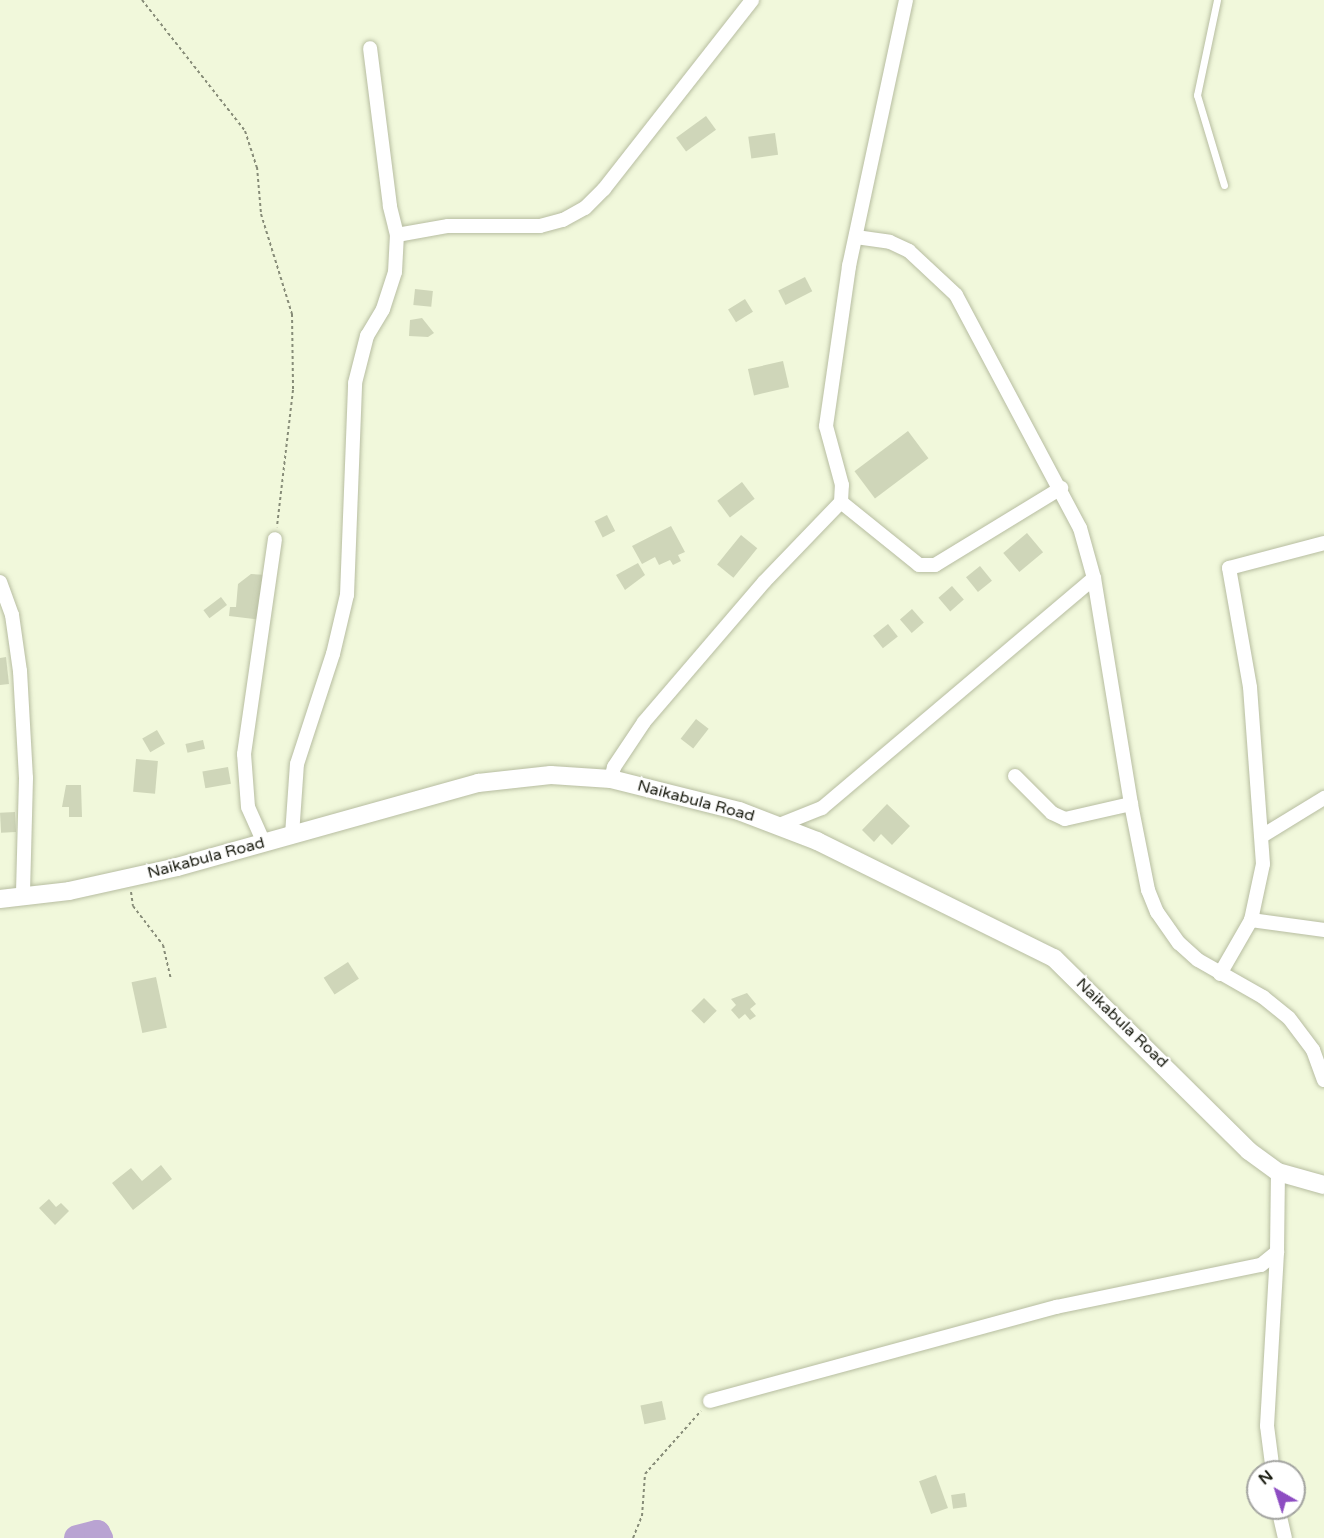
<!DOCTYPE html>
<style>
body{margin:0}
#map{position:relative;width:1324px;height:1538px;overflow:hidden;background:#f1f8db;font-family:"Varela Round",sans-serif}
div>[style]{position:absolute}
.river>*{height:26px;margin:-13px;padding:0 13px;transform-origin:13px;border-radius:13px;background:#b9a3d2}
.building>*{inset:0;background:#cfd6b9;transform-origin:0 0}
.path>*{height:2px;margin-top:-1px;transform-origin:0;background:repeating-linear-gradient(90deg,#878c78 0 3px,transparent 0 6px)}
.roads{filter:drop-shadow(0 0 2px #b7bda1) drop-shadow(0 0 2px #b7bda1)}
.lane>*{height:7px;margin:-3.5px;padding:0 3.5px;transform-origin:3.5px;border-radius:3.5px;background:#fff}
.street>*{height:14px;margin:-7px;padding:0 7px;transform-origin:7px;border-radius:7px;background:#fff}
.secondary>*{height:18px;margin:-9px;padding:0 9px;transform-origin:9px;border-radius:9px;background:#fff}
span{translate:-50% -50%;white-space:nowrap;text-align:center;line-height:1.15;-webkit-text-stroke:4.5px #fff;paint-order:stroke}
.street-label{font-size:16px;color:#1c1e13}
.north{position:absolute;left:1246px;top:1460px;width:60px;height:60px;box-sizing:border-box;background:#fff;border:2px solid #a4a5a1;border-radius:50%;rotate:321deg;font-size:16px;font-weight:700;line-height:24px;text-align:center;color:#1c1e13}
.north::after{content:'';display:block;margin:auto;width:21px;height:27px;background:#8d4dc2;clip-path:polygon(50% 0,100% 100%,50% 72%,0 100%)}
</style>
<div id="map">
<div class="river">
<div style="left:77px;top:1538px;width:21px;rotate:-14deg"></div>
<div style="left:97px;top:1533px;width:6px;rotate:59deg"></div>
</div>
<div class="building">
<div style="left:706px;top:116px;width:17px;height:37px;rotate:54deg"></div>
<div style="left:775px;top:133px;width:22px;height:27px;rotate:82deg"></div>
<div style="left:805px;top:277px;width:16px;height:30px;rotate:63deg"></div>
<div style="left:415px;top:289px;width:18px;height:16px;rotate:6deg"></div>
<div style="left:745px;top:299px;width:15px;height:20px;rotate:58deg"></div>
<div style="clip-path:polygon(422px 318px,434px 333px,428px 337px,409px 336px,410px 320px)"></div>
<div style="left:783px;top:361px;width:27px;height:36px;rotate:77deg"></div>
<div style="left:908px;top:431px;width:34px;height:67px;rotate:53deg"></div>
<div style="left:742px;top:482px;width:21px;height:31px;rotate:53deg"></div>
<div style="left:607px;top:515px;width:18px;height:14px;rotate:63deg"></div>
<div style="clip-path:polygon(671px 526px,685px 552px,678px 555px,681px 561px,673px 565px,670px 560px,659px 565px,655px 557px,642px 564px,632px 546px)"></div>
<div style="left:1027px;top:533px;width:25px;height:31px;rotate:50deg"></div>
<div style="left:741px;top:535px;width:21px;height:38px;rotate:39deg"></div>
<div style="clip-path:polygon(638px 563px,645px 575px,625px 590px,616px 575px)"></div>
<div style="left:980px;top:566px;width:19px;height:18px;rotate:51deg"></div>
<div style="clip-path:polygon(251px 574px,267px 575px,262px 620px,229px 616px,230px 607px,236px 607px,238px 584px)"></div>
<div style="left:952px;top:586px;width:18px;height:18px;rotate:49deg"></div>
<div style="left:221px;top:597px;width:10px;height:22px;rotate:53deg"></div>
<div style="left:912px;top:609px;width:18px;height:16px;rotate:49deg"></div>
<div style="left:888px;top:624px;width:16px;height:19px;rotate:52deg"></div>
<div style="clip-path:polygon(6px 657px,9px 684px,0 685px,0 658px)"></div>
<div style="left:696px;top:719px;width:16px;height:25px;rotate:38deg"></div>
<div style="left:157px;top:730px;width:16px;height:17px;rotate:60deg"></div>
<div style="left:203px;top:740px;width:9px;height:18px;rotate:77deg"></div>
<div style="left:136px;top:759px;width:22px;height:33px;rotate:5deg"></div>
<div style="left:228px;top:767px;width:17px;height:26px;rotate:80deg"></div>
<div style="clip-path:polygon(66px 785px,81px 785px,82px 817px,69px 817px,69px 807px,62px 807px)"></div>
<div style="clip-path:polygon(887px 804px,910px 826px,892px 845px,881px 834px,874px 842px,862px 830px)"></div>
<div style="left:15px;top:812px;width:20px;height:15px;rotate:87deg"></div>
<div style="left:348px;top:962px;width:20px;height:29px;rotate:57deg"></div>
<div style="left:156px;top:977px;width:52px;height:25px;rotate:78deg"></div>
<div style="clip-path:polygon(747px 993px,756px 1004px,750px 1009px,756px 1016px,750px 1020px,745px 1014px,739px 1019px,731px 1010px,736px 1005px,731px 999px)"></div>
<div style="left:704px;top:998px;width:18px;height:18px;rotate:45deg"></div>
<div style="clip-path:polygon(161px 1165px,172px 1179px,133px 1210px,112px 1183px,131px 1168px,142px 1181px)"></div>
<div style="clip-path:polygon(49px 1199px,56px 1207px,61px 1203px,69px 1211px,55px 1225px,39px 1208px)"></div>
<div style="left:662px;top:1401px;width:19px;height:22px;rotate:78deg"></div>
<div style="left:936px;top:1475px;width:35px;height:18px;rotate:70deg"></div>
<div style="left:965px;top:1493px;width:14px;height:14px;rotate:82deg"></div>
</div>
<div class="path">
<div style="left:142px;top:0;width:167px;rotate:51.8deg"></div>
<div style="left:245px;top:131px;width:38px;rotate:72deg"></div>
<div style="left:257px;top:167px;width:47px;rotate:85.1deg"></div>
<div style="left:261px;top:214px;width:105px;rotate:72.8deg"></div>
<div style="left:292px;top:314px;width:76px;rotate:89.2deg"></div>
<div style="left:293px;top:390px;width:138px;rotate:96.7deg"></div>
<div style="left:131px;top:892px;width:14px;rotate:82deg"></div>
<div style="left:133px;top:906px;width:49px;rotate:52.4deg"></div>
<div style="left:163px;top:945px;width:35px;rotate:77deg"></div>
<div style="left:633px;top:1538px;width:24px;rotate:-68deg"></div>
<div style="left:642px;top:1516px;width:42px;rotate:-85.9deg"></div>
<div style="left:645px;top:1474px;width:84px;rotate:-48.4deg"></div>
</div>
<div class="roads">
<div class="lane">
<div style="left:1217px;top:0;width:97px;rotate:101.9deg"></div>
<div style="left:1197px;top:95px;width:94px;rotate:73.3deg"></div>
</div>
<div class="street">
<div style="left:397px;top:235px;width:52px;rotate:-10deg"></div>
<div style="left:448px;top:226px;width:92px"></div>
<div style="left:540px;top:226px;width:24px;rotate:-15deg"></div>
<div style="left:563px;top:220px;width:25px;rotate:-29deg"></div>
<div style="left:585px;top:208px;width:27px;rotate:-45deg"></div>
<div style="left:604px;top:189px;width:240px;rotate:-51.9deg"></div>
<div style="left:856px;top:237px;width:34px;rotate:8deg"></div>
<div style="left:890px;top:242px;width:21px;rotate:25deg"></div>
<div style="left:909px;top:251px;width:64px;rotate:43.1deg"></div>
<div style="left:956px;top:295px;width:264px;rotate:62deg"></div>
<div style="left:1080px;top:528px;width:52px;rotate:74.4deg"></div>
<div style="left:1094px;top:578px;width:229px;rotate:80.7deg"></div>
<div style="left:1131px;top:804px;width:88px;rotate:78.8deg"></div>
<div style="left:1148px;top:890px;width:24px;rotate:68deg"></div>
<div style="left:1157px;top:912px;width:38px;rotate:55deg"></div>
<div style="left:1179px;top:943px;width:25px;rotate:42deg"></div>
<div style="left:1198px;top:960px;width:75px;rotate:29.6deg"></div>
<div style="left:1263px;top:997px;width:33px;rotate:39deg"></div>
<div style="left:1289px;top:1018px;width:40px;rotate:53deg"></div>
<div style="left:1313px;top:1050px;width:32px;rotate:70deg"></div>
<div style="left:841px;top:502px;width:100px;rotate:38.9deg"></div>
<div style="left:919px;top:565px;width:16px"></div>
<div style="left:935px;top:565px;width:148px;rotate:-31.4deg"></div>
<div style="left:0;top:582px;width:35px;rotate:70deg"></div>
<div style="left:12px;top:615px;width:57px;rotate:81.9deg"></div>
<div style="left:20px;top:671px;width:107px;rotate:86.8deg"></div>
<div style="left:26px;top:778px;width:118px;rotate:91.5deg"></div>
<div style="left:1015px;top:776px;width:52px;rotate:45deg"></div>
<div style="left:1052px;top:813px;width:14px;rotate:25deg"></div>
<div style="left:1065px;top:819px;width:68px;rotate:-12.8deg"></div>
<div style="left:611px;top:779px;width:12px;rotate:-76deg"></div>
<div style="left:614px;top:767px;width:54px;rotate:-56.3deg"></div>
<div style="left:644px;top:722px;width:184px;rotate:-49.4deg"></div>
<div style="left:764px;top:582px;width:111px;rotate:-46.1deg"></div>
<div style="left:841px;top:502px;width:17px;rotate:-87deg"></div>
<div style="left:842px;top:485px;width:61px;rotate:-105.2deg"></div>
<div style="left:826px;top:426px;width:162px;rotate:-81.8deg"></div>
<div style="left:849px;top:266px;width:272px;rotate:-77.9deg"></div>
<div style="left:777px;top:826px;width:48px;rotate:-21.8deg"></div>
<div style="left:822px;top:808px;width:356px;rotate:-40.2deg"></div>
<div style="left:292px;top:835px;width:71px;rotate:-86deg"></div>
<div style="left:297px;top:764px;width:116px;rotate:-71.9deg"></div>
<div style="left:333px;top:654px;width:61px;rotate:-76.7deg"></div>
<div style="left:347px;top:595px;width:212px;rotate:-87.8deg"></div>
<div style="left:355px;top:383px;width:49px;rotate:-75.7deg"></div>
<div style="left:367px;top:336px;width:31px;rotate:-59deg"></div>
<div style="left:383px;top:309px;width:39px;rotate:-72deg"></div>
<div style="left:395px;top:272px;width:37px;rotate:-87deg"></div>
<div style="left:397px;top:235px;width:30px;rotate:-104deg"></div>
<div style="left:390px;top:206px;width:159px;rotate:-97.2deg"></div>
<div style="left:1262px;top:836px;width:73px;rotate:-31.5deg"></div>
<div style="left:264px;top:843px;width:39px;rotate:-114deg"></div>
<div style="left:248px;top:807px;width:53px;rotate:-94.3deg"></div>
<div style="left:244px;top:754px;width:217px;rotate:-81.8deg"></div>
<div style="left:1251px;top:920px;width:74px;rotate:7.8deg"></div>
<div style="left:1220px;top:974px;width:62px;rotate:-60.1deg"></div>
<div style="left:1251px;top:920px;width:57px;rotate:-77.9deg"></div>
<div style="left:1263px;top:864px;width:177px;rotate:-94.2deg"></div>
<div style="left:1250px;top:687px;width:121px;rotate:-100deg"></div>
<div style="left:1229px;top:568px;width:98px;rotate:-14.7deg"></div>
<div style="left:710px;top:1401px;width:359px;rotate:-15.2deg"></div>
<div style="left:1056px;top:1307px;width:209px;rotate:-11.6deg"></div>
<div style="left:1261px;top:1265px;width:21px;rotate:-39deg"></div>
<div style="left:1277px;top:1252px;width:80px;rotate:-89.3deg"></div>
<div style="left:1273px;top:1472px;width:46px;rotate:-97.4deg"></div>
<div style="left:1267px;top:1426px;width:174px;rotate:-86.7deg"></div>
<div style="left:1278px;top:1508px;width:31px;rotate:77deg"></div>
</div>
<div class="secondary">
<div style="left:0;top:899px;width:69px;rotate:-6.6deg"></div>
<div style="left:69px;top:891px;width:111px;rotate:-12.5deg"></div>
<div style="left:177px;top:867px;width:313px;rotate:-15.6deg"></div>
<div style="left:478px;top:783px;width:73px;rotate:-6.3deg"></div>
<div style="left:551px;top:775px;width:60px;rotate:3.8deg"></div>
<div style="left:611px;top:779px;width:132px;rotate:14deg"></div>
<div style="left:739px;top:811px;width:84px;rotate:21deg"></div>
<div style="left:817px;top:841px;width:264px;rotate:26.3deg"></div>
<div style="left:1054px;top:958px;width:274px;rotate:44.7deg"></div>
<div style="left:1249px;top:1151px;width:36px;rotate:36deg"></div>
<div style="left:1278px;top:1172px;width:48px;rotate:15.8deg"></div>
</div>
</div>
<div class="street-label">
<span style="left:696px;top:801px;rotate:15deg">Naikabula Road</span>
<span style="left:206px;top:858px;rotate:-15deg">Naikabula Road</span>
<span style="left:1122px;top:1023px;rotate:44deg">Naikabula Road</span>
</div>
<div class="north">N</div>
</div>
